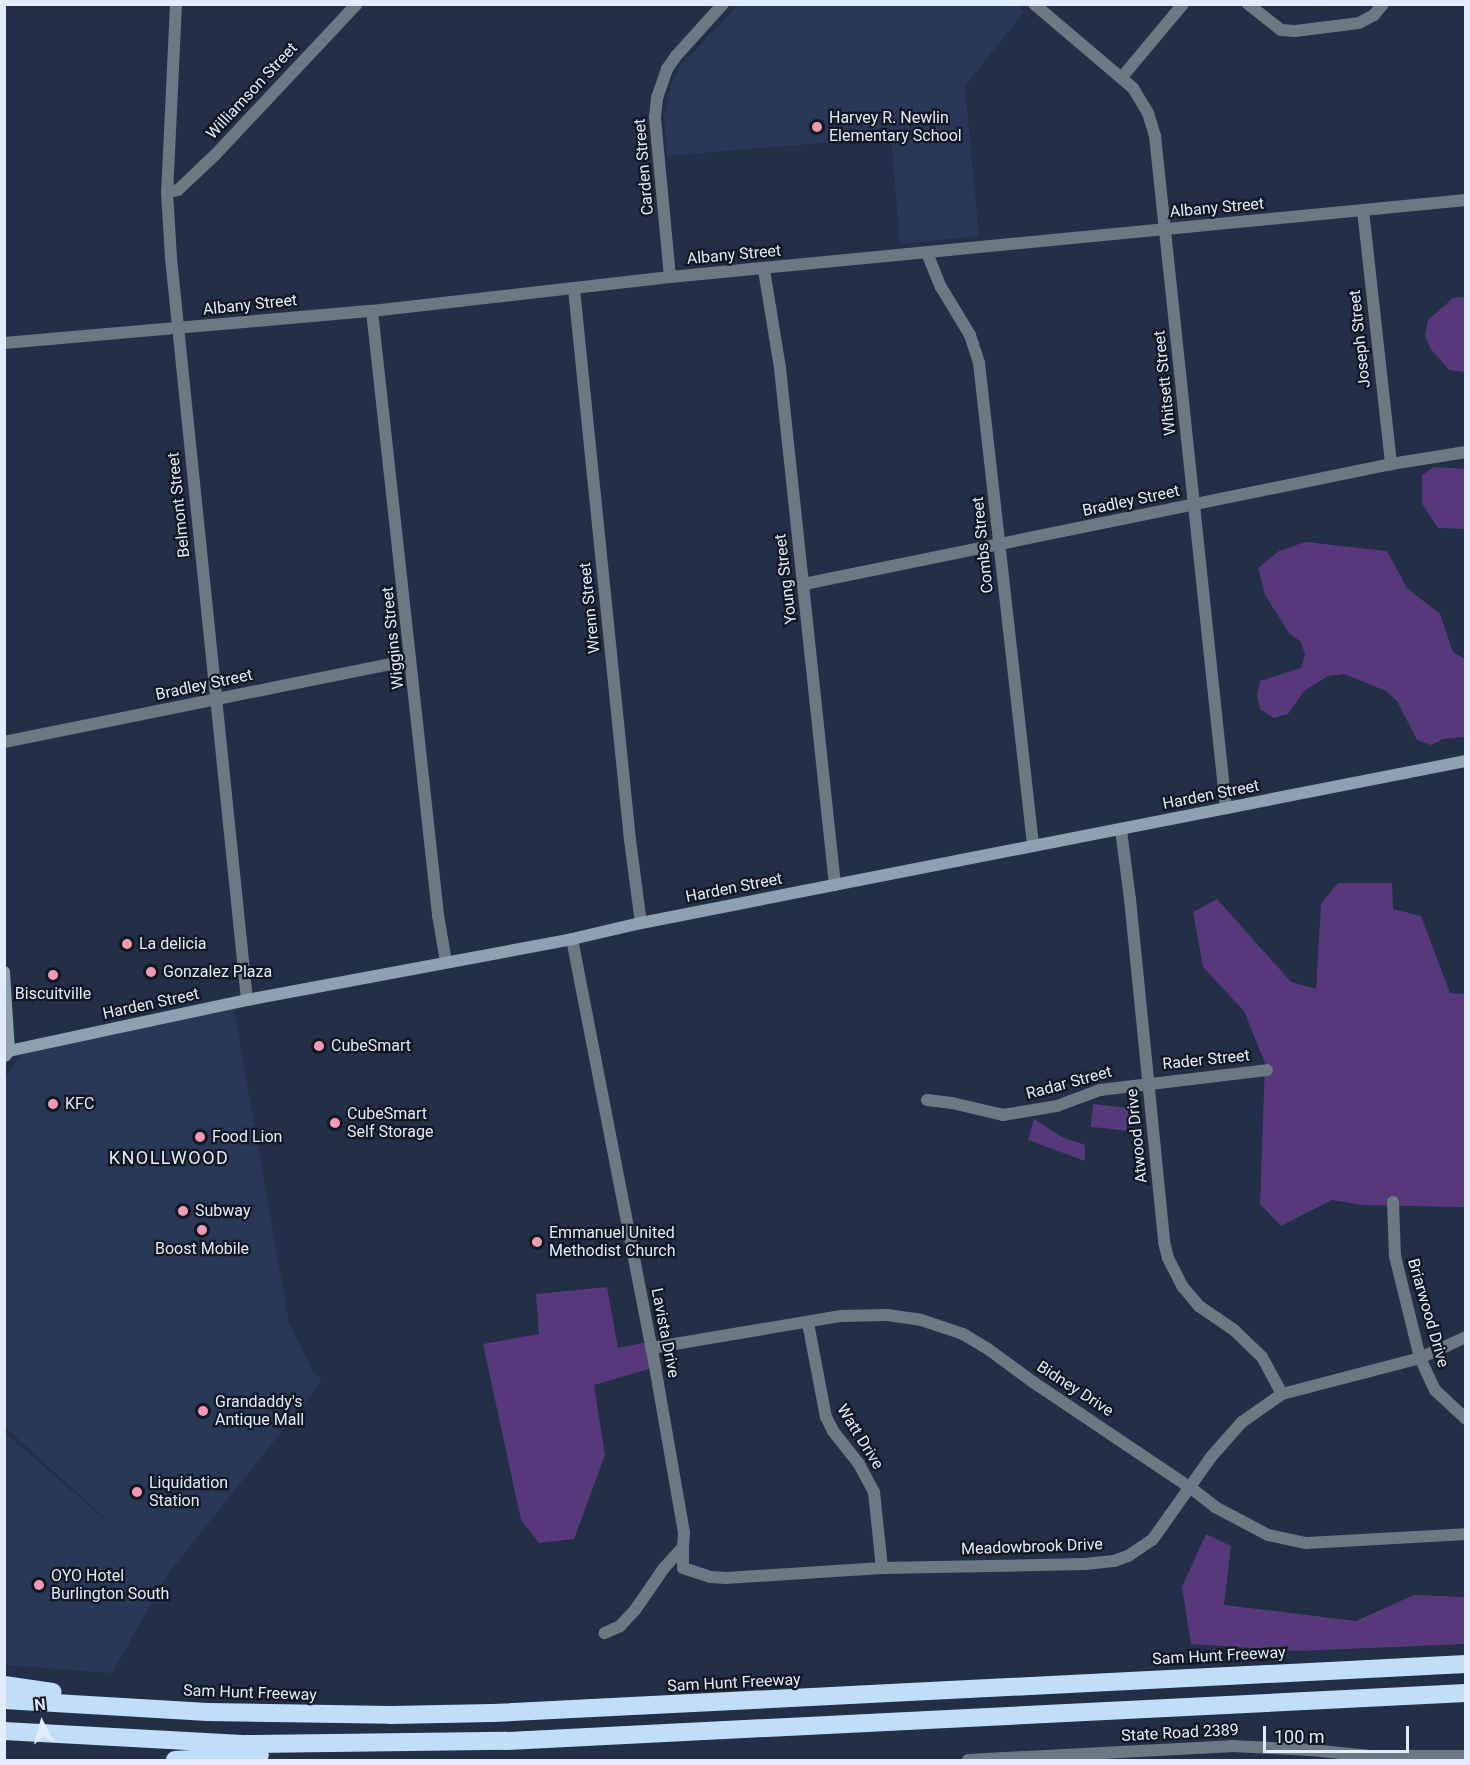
<!DOCTYPE html>
<style>
body{margin:0}
#map{position:relative;width:1470px;height:1765px;overflow:hidden;background:#222f47;font-family:Roboto,sans-serif}
div>[style]{position:absolute}
.built>*{inset:0;background:#293857}
.green>*{inset:0;background:#57397b;transform-origin:0 0}
.minor>*{height:12px;margin:-6px;padding:0 6px;transform-origin:6px;border-radius:6px;background:#6c7882}
.tertiary>*{height:12px;margin:-6px;padding:0 6px;transform-origin:6px;border-radius:6px;background:#6c7882}
.secondary>*{height:12px;margin:-6px;padding:0 6px;transform-origin:6px;border-radius:6px;background:#8ea1b1}
.motorway>*{height:18px;margin:-9px;padding:0 9px;transform-origin:9px;border-radius:9px;background:#c0def7}
.dots>*{width:16px;height:16px;translate:-50% -50%;box-sizing:border-box;border:3px solid #111722;border-radius:50%}
span{translate:-50% -50%;white-space:nowrap;text-align:center;line-height:1.15;-webkit-text-stroke:4.5px #111722;paint-order:stroke}
.street-label{font-size:16px;color:#e3ecfc}
.poi-label{font-size:16px;color:#e3ecfc}
.left{translate:0 -50%;text-align:left}
.neighbourhood-label{font-size:18px;color:#e3ecfc;letter-spacing:1.5px}
.frame{position:absolute;inset:0;border:6px solid #e3ecfc;pointer-events:none}
.north{position:absolute;left:12px;top:1693px;width:60px;height:60px;-webkit-text-stroke:4px #111722;paint-order:stroke;rotate:354deg;font-size:16px;font-weight:700;line-height:24px;text-align:center;color:#e3ecfc}
.north::after{content:'';display:block;margin:auto;width:21px;height:27px;background:#e3ecfc;clip-path:polygon(50% 0,100% 100%,50% 72%,0 100%)}
.scale{position:absolute;left:1263px;top:1726px;width:146px;height:27px;box-sizing:border-box;border:3px solid #e3ecfc;border-top:0;padding-left:8px;font-size:18px;line-height:21px;white-space:nowrap;color:#e3ecfc;-webkit-text-stroke:4px #111722;paint-order:stroke}
</style>
<div id="map">
<div class="built">
<div style="clip-path:polygon(1016px 4px,1024px 12px,965px 86px,979px 236px,900px 244px,891px 137px,667px 156px,664px 117px,672px 81px,681px 65px,738px 5px)"></div>
<div style="clip-path:polygon(234px 1009px,289px 1323px,313px 1371px,322px 1381px,168px 1574px,112px 1673px,5px 1665px,5px 1433px,138px 1548px,5px 1427px,5px 1077px,24px 1052px)"></div>
</div>
<div class="green">
<div style="clip-path:polygon(1465px 297px,1465px 372px,1449px 370px,1430px 348px,1425px 335px,1428px 320px,1453px 298px)"></div>
<div style="clip-path:polygon(1434px 467px,1465px 469px,1465px 529px,1438px 528px,1422px 504px,1422px 475px)"></div>
<div style="clip-path:polygon(1305px 542px,1387px 551px,1407px 588px,1440px 614px,1453px 652px,1465px 659px,1465px 737px,1443px 739px,1431px 745px,1417px 740px,1397px 701px,1386px 691px,1344px 674px,1328px 676px,1304px 691px,1288px 714px,1274px 718px,1260px 709px,1257px 695px,1260px 681px,1301px 668px,1305px 655px,1301px 642px,1289px 633px,1265px 595px,1258px 568px,1279px 551px)"></div>
<div style="clip-path:polygon(1338px 883px,1392px 883px,1393px 909px,1421px 916px,1450px 993px,1465px 994px,1465px 1207px,1362px 1205px,1332px 1200px,1281px 1226px,1260px 1204px,1265px 1063px,1244px 1011px,1203px 967px,1193px 912px,1217px 899px,1291px 982px,1316px 989px,1321px 904px)"></div>
<div style="left:1093px;top:1104px;width:36px;height:23px;rotate:6deg"></div>
<div style="clip-path:polygon(1034px 1119px,1062px 1137px,1085px 1145px,1085px 1161px,1028px 1140px)"></div>
<div style="clip-path:polygon(607px 1287px,618px 1348px,648px 1342px,652px 1368px,594px 1385px,605px 1455px,574px 1539px,539px 1543px,521px 1520px,483px 1344px,539px 1334px,536px 1294px)"></div>
<div style="clip-path:polygon(1206px 1534px,1231px 1546px,1224px 1605px,1356px 1621px,1414px 1595px,1465px 1597px,1465px 1644px,1297px 1651px,1191px 1644px,1182px 1587px)"></div>
</div>
<div class="minor">
<div style="left:1034px;top:4px;width:130px;rotate:40.3deg"></div>
<div style="left:1133px;top:88px;width:29px;rotate:59deg"></div>
<div style="left:1148px;top:113px;width:24px;rotate:73deg"></div>
<div style="left:1155px;top:136px;width:676px;rotate:83.97deg"></div>
<div style="left:1248px;top:4px;width:42px;rotate:38.2deg"></div>
<div style="left:1281px;top:30px;width:14px;rotate:4deg"></div>
<div style="left:1295px;top:31px;width:64px;rotate:-7.1deg"></div>
<div style="left:1359px;top:23px;width:17px;rotate:-28deg"></div>
<div style="left:1374px;top:15px;width:14px;rotate:-51deg"></div>
<div style="left:1122px;top:77px;width:95px;rotate:-50.1deg"></div>
<div style="left:167px;top:192px;width:11px;rotate:-10deg"></div>
<div style="left:178px;top:190px;width:51px;rotate:-43.4deg"></div>
<div style="left:215px;top:155px;width:207px;rotate:-46.8deg"></div>
<div style="left:1363px;top:210px;width:256px;rotate:83.7deg"></div>
<div style="left:927px;top:253px;width:37px;rotate:68deg"></div>
<div style="left:941px;top:287px;width:56px;rotate:58.9deg"></div>
<div style="left:970px;top:335px;width:29px;rotate:72deg"></div>
<div style="left:979px;top:363px;width:486px;rotate:83.6deg"></div>
<div style="left:764px;top:270px;width:99px;rotate:80.7deg"></div>
<div style="left:780px;top:368px;width:520px;rotate:83.93deg"></div>
<div style="left:670px;top:277px;width:161px;rotate:-95.4deg"></div>
<div style="left:655px;top:117px;width:19px;rotate:-84deg"></div>
<div style="left:657px;top:98px;width:31px;rotate:-71deg"></div>
<div style="left:667px;top:69px;width:16px;rotate:-55deg"></div>
<div style="left:676px;top:56px;width:70px;rotate:-47.9deg"></div>
<div style="left:574px;top:289px;width:554px;rotate:84.2deg"></div>
<div style="left:630px;top:840px;width:84px;rotate:82.5deg"></div>
<div style="left:372px;top:311px;width:608px;rotate:83.76deg"></div>
<div style="left:438px;top:915px;width:48px;rotate:80.3deg"></div>
<div style="left:804px;top:584px;width:599px;rotate:-11.55deg"></div>
<div style="left:1391px;top:464px;width:76px;rotate:-9.1deg"></div>
<div style="left:4px;top:742px;width:414px;rotate:-11.4deg"></div>
<div style="left:1121px;top:830px;width:70px;rotate:82.6deg"></div>
<div style="left:1130px;top:899px;width:345px;rotate:84.3deg"></div>
<div style="left:1164px;top:1242px;width:16px;rotate:76deg"></div>
<div style="left:1168px;top:1258px;width:33px;rotate:63deg"></div>
<div style="left:1183px;top:1287px;width:25px;rotate:50deg"></div>
<div style="left:1199px;top:1306px;width:42px;rotate:34.4deg"></div>
<div style="left:1234px;top:1330px;width:39px;rotate:44deg"></div>
<div style="left:1262px;top:1357px;width:42px;rotate:61.6deg"></div>
<div style="left:572px;top:939px;width:424px;rotate:79deg"></div>
<div style="left:653px;top:1355px;width:181px;rotate:80.1deg"></div>
<div style="left:684px;top:1533px;width:14px;rotate:94deg"></div>
<div style="left:683px;top:1547px;width:28px;rotate:132deg"></div>
<div style="left:664px;top:1568px;width:51px;rotate:124.6deg"></div>
<div style="left:635px;top:1610px;width:22px;rotate:133deg"></div>
<div style="left:620px;top:1626px;width:17px;rotate:155deg"></div>
<div style="left:927px;top:1100px;width:25px;rotate:7deg"></div>
<div style="left:952px;top:1103px;width:52px;rotate:13.2deg"></div>
<div style="left:1003px;top:1115px;width:55px;rotate:-9.5deg"></div>
<div style="left:1057px;top:1106px;width:46px;rotate:-20.4deg"></div>
<div style="left:1100px;top:1090px;width:168px;rotate:-6.8deg"></div>
<div style="left:1393px;top:1202px;width:54px;rotate:87.9deg"></div>
<div style="left:1395px;top:1256px;width:105px;rotate:76.2deg"></div>
<div style="left:1420px;top:1358px;width:35px;rotate:65deg"></div>
<div style="left:1435px;top:1390px;width:42px;rotate:43.1deg"></div>
<div style="left:808px;top:1323px;width:96px;rotate:79.2deg"></div>
<div style="left:826px;top:1417px;width:16px;rotate:63deg"></div>
<div style="left:833px;top:1431px;width:42px;rotate:51.8deg"></div>
<div style="left:859px;top:1464px;width:32px;rotate:62deg"></div>
<div style="left:874px;top:1492px;width:76px;rotate:84deg"></div>
<div style="left:651px;top:1348px;width:193px;rotate:-9.6deg"></div>
<div style="left:841px;top:1316px;width:46px;rotate:-1.2deg"></div>
<div style="left:887px;top:1315px;width:34px;rotate:8deg"></div>
<div style="left:921px;top:1320px;width:44px;rotate:18.4deg"></div>
<div style="left:963px;top:1334px;width:29px;rotate:31deg"></div>
<div style="left:988px;top:1349px;width:56px;rotate:36.3deg"></div>
<div style="left:1033px;top:1382px;width:190px;rotate:33.9deg"></div>
<div style="left:1191px;top:1488px;width:31px;rotate:38deg"></div>
<div style="left:1215px;top:1507px;width:60px;rotate:27.8deg"></div>
<div style="left:1268px;top:1535px;width:40px;rotate:12deg"></div>
<div style="left:1307px;top:1543px;width:159px;rotate:-3.2deg"></div>
<div style="left:683px;top:1547px;width:21px;rotate:90deg"></div>
<div style="left:683px;top:1568px;width:29px;rotate:18deg"></div>
<div style="left:711px;top:1577px;width:15px;rotate:4deg"></div>
<div style="left:726px;top:1578px;width:156px;rotate:-3.7deg"></div>
<div style="left:882px;top:1568px;width:203px;rotate:-1.1deg"></div>
<div style="left:1085px;top:1564px;width:29px;rotate:-6deg"></div>
<div style="left:1114px;top:1561px;width:15px;rotate:-20deg"></div>
<div style="left:1128px;top:1556px;width:30px;rotate:-34deg"></div>
<div style="left:1153px;top:1539px;width:100px;rotate:-54.7deg"></div>
<div style="left:1211px;top:1457px;width:47px;rotate:-48.5deg"></div>
<div style="left:1242px;top:1422px;width:49px;rotate:-35deg"></div>
<div style="left:1282px;top:1394px;width:143px;rotate:-14.6deg"></div>
<div style="left:1420px;top:1358px;width:51px;rotate:-24.5deg"></div>
</div>
<div class="tertiary">
<div style="left:176px;top:4px;width:188px;rotate:92.7deg"></div>
<div style="left:167px;top:192px;width:66px;rotate:86.5deg"></div>
<div style="left:171px;top:258px;width:746px;rotate:84.15deg"></div>
<div style="left:4px;top:343px;width:369px;rotate:-5deg"></div>
<div style="left:372px;top:311px;width:300px;rotate:-6.5deg"></div>
<div style="left:670px;top:277px;width:800px;rotate:-5.53deg"></div>
<div style="left:968px;top:1760px;width:263px;rotate:-3deg"></div>
<div style="left:1231px;top:1746px;width:81px;rotate:2.8deg"></div>
<div style="left:1312px;top:1750px;width:58px;rotate:5.9deg"></div>
<div style="left:1370px;top:1756px;width:96px"></div>
</div>
<div class="secondary">
<div style="left:4px;top:972px;width:79px;rotate:86.4deg"></div>
<div style="left:9px;top:1051px;width:6px;rotate:129deg"></div>
<div style="left:4px;top:1052px;width:249px;rotate:-12.1deg"></div>
<div style="left:247px;top:1000px;width:331px;rotate:-10.6deg"></div>
<div style="left:572px;top:939px;width:71px;rotate:-13.1deg"></div>
<div style="left:641px;top:923px;width:841px;rotate:-11.11deg"></div>
</div>
<div class="motorway">
<div style="left:4px;top:1685px;width:49px;rotate:8.1deg"></div>
<div style="left:4px;top:1700px;width:204px;rotate:3.4deg"></div>
<div style="left:208px;top:1712px;width:183px;rotate:0.9deg"></div>
<div style="left:391px;top:1715px;width:102px;rotate:-1.1deg"></div>
<div style="left:493px;top:1713px;width:974px;rotate:-2.88deg"></div>
<div style="left:4px;top:1731px;width:243px;rotate:3.1deg"></div>
<div style="left:247px;top:1744px;width:259px;rotate:-0.7deg"></div>
<div style="left:506px;top:1741px;width:961px;rotate:-2.86deg"></div>
<div style="left:175px;top:1760px;width:85px;rotate:-3.4deg"></div>
</div>
<div class="dots">
<div style="left:817px;top:127px;background:#f19ab2"></div>
<div style="left:127px;top:944px;background:#f19ab2"></div>
<div style="left:151px;top:972px;background:#f19ab2"></div>
<div style="left:53px;top:975px;background:#f19ab2"></div>
<div style="left:319px;top:1046px;background:#f19ab2"></div>
<div style="left:53px;top:1104px;background:#f19ab2"></div>
<div style="left:335px;top:1123px;background:#f19ab2"></div>
<div style="left:200px;top:1137px;background:#f19ab2"></div>
<div style="left:183px;top:1211px;background:#f19ab2"></div>
<div style="left:202px;top:1230px;background:#f19ab2"></div>
<div style="left:537px;top:1242px;background:#f19ab2"></div>
<div style="left:203px;top:1411px;background:#f19ab2"></div>
<div style="left:137px;top:1492px;background:#f19ab2"></div>
<div style="left:39px;top:1585px;background:#f19ab2"></div>
</div>
<div class="street-label">
<span style="left:252px;top:91px;rotate:-47deg">Williamson Street</span>
<span style="left:644px;top:167px;rotate:-95deg">Carden Street</span>
<span style="left:1217px;top:208px;rotate:-5deg">Albany Street</span>
<span style="left:734px;top:255px;rotate:-5deg">Albany Street</span>
<span style="left:250px;top:305px;rotate:-6deg">Albany Street</span>
<span style="left:1360px;top:339px;rotate:-96deg">Joseph Street</span>
<span style="left:1165px;top:383px;rotate:-96deg">Whitsett Street</span>
<span style="left:1131px;top:501px;rotate:-12deg">Bradley Street</span>
<span style="left:179px;top:505px;rotate:-96deg">Belmont Street</span>
<span style="left:983px;top:545px;rotate:-96deg">Combs Street</span>
<span style="left:786px;top:579px;rotate:-97deg">Young Street</span>
<span style="left:590px;top:608px;rotate:-96deg">Wrenn Street</span>
<span style="left:393px;top:638px;rotate:-96deg">Wiggins Street</span>
<span style="left:204px;top:685px;rotate:-12deg">Bradley Street</span>
<span style="left:1211px;top:795px;rotate:-11deg">Harden Street</span>
<span style="left:734px;top:888px;rotate:-11deg">Harden Street</span>
<span style="left:151px;top:1004px;rotate:-12deg">Harden Street</span>
<span style="left:1206px;top:1060px;rotate:-6deg">Rader Street</span>
<span style="left:1069px;top:1083px;rotate:-15deg">Radar Street</span>
<span style="left:1137px;top:1136px;rotate:-96deg">Atwood Drive</span>
<span style="left:1428px;top:1313px;rotate:74deg">Briarwood Drive</span>
<span style="left:665px;top:1333px;rotate:79deg">Lavista Drive</span>
<span style="left:1075px;top:1389px;rotate:33deg">Bidney Drive</span>
<span style="left:860px;top:1437px;rotate:58deg">Watt Drive</span>
<span style="left:1032px;top:1547px;rotate:-2deg">Meadowbrook Drive</span>
<span style="left:1219px;top:1656px;rotate:-3deg">Sam Hunt Freeway</span>
<span style="left:734px;top:1683px;rotate:-3deg">Sam Hunt Freeway</span>
<span style="left:250px;top:1693px;rotate:2deg">Sam Hunt Freeway</span>
<span style="left:1180px;top:1733px;rotate:-3deg">State Road 2389</span>
</div>
<div class="poi-label">
<span class="left" style="left:829px;top:127px">Harvey R. Newlin<br>Elementary School</span>
<span class="left" style="left:139px;top:944px">La delicia</span>
<span class="left" style="left:163px;top:972px">Gonzalez Plaza</span>
<span style="left:53px;top:994px">Biscuitville</span>
<span class="left" style="left:331px;top:1046px">CubeSmart</span>
<span class="left" style="left:65px;top:1104px">KFC</span>
<span class="left" style="left:347px;top:1123px">CubeSmart<br>Self Storage</span>
<span class="left" style="left:212px;top:1137px">Food Lion</span>
<span class="left" style="left:195px;top:1211px">Subway</span>
<span class="left" style="left:549px;top:1242px">Emmanuel United<br>Methodist Church</span>
<span style="left:202px;top:1249px">Boost Mobile</span>
<span class="left" style="left:215px;top:1411px">Grandaddy's<br>Antique Mall</span>
<span class="left" style="left:149px;top:1492px">Liquidation<br>Station</span>
<span class="left" style="left:51px;top:1585px">OYO Hotel<br>Burlington South</span>
</div>
<div class="neighbourhood-label">
<span style="left:169px;top:1158px">KNOLLWOOD</span>
</div>
<div class="frame"></div>
<div class="north">N</div>
<div class="scale">100 m</div>
</div>
